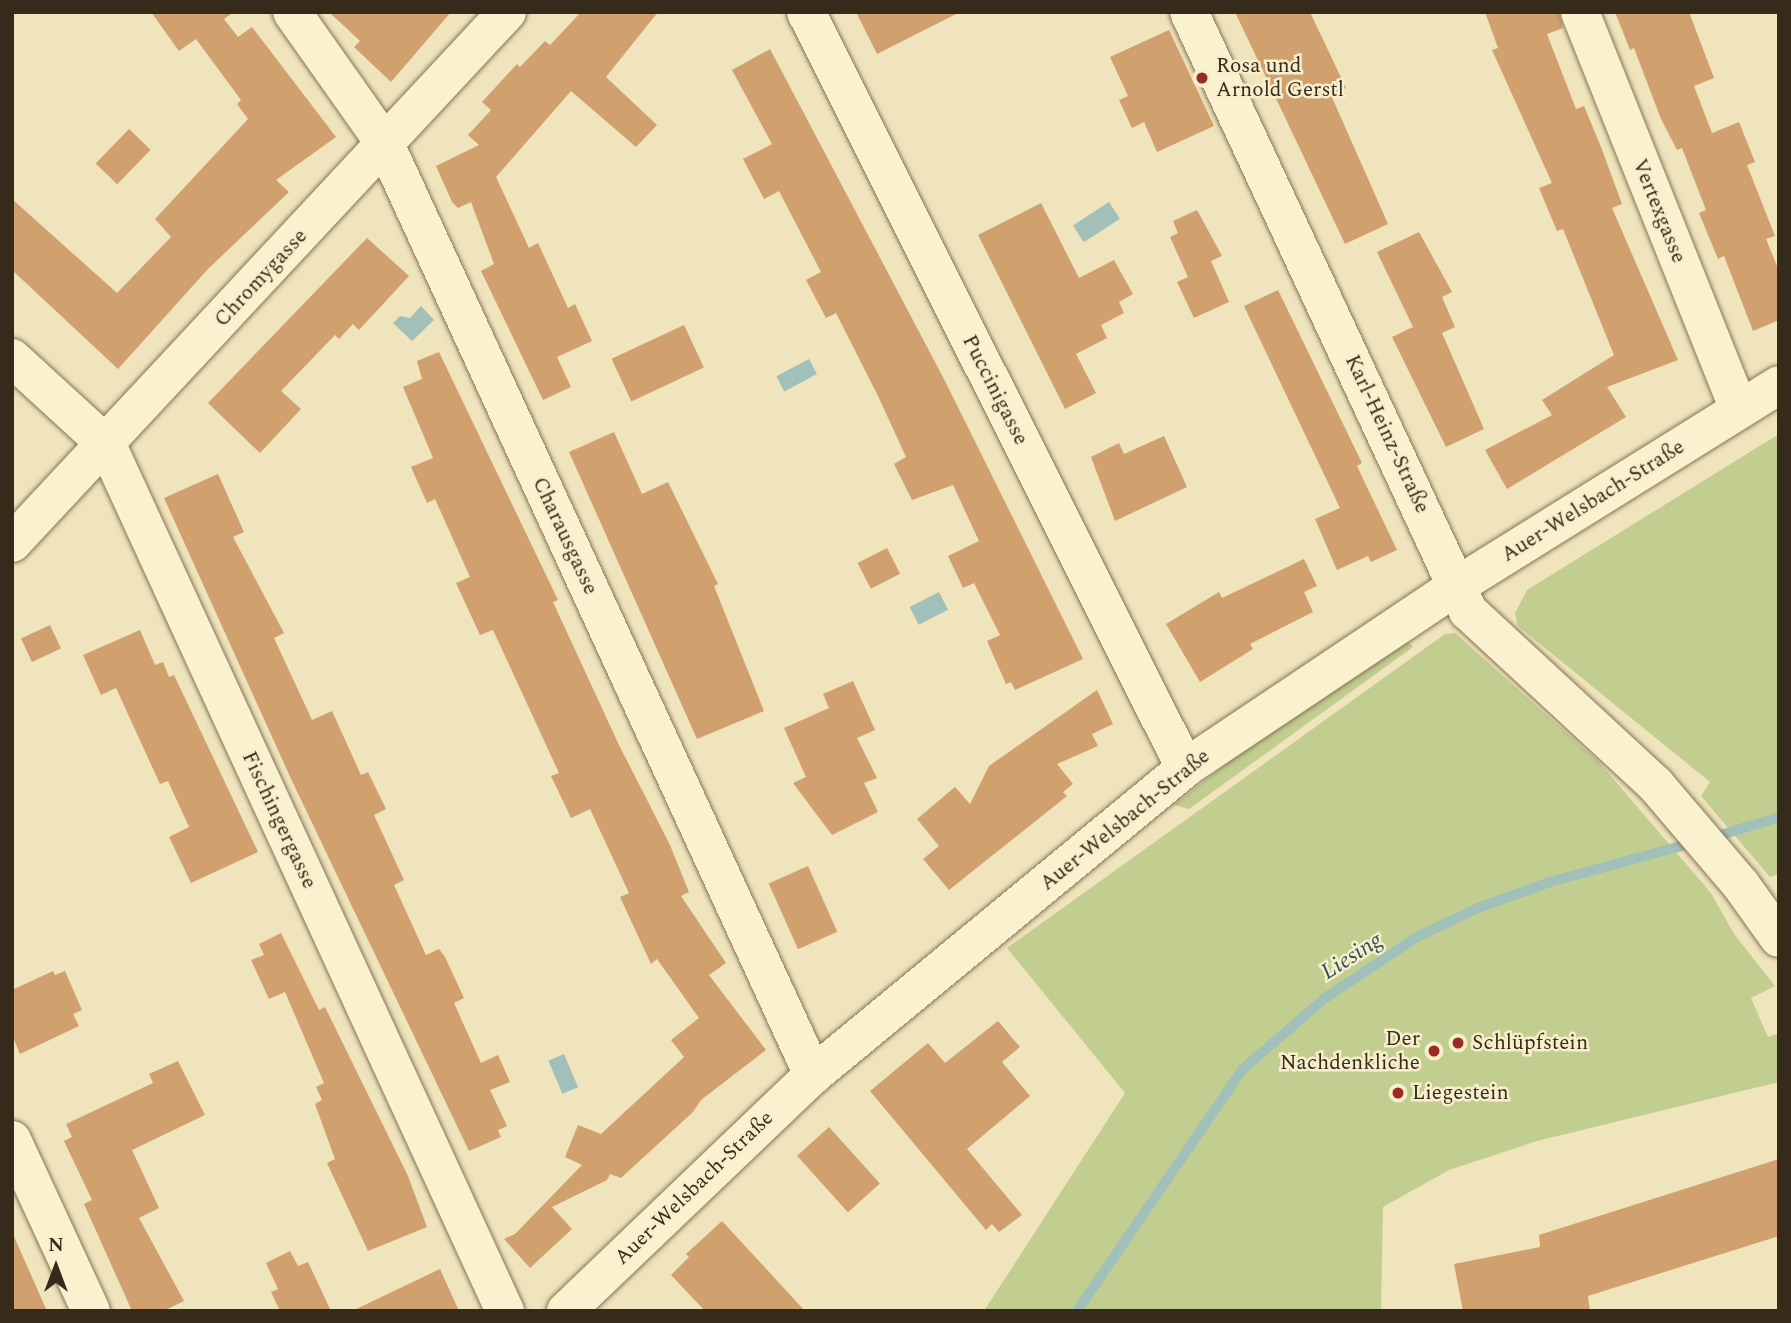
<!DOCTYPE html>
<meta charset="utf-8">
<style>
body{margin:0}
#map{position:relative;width:1791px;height:1323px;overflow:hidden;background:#efe4bc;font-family:Spectral,serif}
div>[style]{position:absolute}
.green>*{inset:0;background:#c1ce90}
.water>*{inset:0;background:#a0c0b9;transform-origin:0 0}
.stream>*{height:10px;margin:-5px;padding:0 5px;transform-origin:5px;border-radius:5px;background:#a0c0b9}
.building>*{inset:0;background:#d0a06f;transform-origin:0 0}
.roads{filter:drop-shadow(0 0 2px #877455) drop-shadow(0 0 2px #877455)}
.minor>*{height:38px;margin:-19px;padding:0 19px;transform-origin:19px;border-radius:19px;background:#faf1cf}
.dots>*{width:19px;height:19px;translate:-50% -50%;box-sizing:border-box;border:4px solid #f7eecb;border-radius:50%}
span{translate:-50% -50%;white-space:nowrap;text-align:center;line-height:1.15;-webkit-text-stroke:5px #f7eecb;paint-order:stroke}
.poi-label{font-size:21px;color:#362a1a}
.left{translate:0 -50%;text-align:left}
.right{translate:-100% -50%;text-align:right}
.street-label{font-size:21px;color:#362a1a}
.water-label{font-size:23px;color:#295556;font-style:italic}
.frame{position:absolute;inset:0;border:14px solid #362a1a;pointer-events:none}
.north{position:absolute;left:21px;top:1232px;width:70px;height:70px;-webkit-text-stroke:5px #f7eecb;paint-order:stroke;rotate:0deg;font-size:19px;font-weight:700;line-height:28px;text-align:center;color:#362a1a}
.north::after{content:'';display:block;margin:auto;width:24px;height:32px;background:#362a1a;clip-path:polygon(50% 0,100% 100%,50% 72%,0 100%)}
</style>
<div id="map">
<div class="green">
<div style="clip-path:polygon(1779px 434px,1779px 874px,1770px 877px,1701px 796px,1710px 782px,1518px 626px,1515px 613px,1527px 590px)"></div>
<div style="clip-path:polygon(1455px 633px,1598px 761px,1711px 893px,1734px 934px,1775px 986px,1751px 998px,1768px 1037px,1779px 1033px,1779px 1082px,1537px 1141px,1449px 1170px,1383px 1207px,1381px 1311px,984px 1311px,1125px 1093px,1007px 948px,1445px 634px)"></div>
<div style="clip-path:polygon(1406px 638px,1413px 647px,1189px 809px,1174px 805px,1290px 714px)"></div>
</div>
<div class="water">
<div style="left:1109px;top:202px;width:20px;height:43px;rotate:57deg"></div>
<div style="clip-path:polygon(421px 306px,434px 320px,412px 341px,393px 323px,400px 316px,410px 318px)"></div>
<div style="left:809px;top:359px;width:17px;height:37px;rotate:62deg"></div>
<div style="left:939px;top:592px;width:20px;height:33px;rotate:63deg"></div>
<div style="left:564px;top:1054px;width:36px;height:17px;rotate:67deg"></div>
</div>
<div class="stream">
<div style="left:1711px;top:838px;width:71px;rotate:-17.2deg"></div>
<div style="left:1077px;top:1311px;width:293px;rotate:-55.6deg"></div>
<div style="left:1243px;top:1069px;width:108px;rotate:-40.9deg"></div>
<div style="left:1325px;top:998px;width:110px;rotate:-33.5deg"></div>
<div style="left:1417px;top:937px;width:68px;rotate:-25.4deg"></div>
<div style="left:1478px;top:908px;width:77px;rotate:-19.9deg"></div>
<div style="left:1550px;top:882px;width:148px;rotate:-15.3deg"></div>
</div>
<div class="building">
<div style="clip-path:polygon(151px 12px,234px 12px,224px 19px,238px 37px,252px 27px,336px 137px,276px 180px,289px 192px,208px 269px,118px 369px,12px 270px,12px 199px,117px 293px,171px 237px,155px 219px,248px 119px,237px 104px,241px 100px,196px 39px,179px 51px)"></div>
<div style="clip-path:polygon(329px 12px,451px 12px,391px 82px,354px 47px,360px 41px)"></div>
<div style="clip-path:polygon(581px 12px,658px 12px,606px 77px,657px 125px,636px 147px,571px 91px,496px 177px,529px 248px,538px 243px,568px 308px,575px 304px,592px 341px,557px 357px,571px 387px,543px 400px,481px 271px,494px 264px,471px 202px,458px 208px,452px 202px,436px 166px,479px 145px,468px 135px,491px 110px,482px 102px,517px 64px,520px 67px,545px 41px,550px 45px)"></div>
<div style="clip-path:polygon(856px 12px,960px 12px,877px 54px)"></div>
<div style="clip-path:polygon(1235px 12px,1310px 12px,1346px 88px,1331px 95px,1388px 224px,1345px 244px)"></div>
<div style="clip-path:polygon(1485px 12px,1559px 12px,1563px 28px,1547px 34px,1576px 109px,1584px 106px,1601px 147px,1622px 204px,1612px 208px,1678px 360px,1607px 387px,1626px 417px,1507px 489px,1485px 450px,1552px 415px,1542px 400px,1614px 355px,1563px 229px,1557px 231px,1539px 188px,1552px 183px,1492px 50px,1498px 48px)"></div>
<div style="clip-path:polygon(1615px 12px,1689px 12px,1714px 78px,1694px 86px,1712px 133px,1739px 122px,1755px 162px,1747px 165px,1775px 236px,1766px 239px,1779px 271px,1779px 320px,1753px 331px,1724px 256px,1718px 259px,1699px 213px,1706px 210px,1682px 148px,1677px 150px,1661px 119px,1634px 48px,1630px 50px)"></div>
<div style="clip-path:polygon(1169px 30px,1214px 126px,1157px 152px,1144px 122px,1132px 128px,1119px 100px,1128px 96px,1110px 57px)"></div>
<div style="clip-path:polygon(770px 49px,945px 381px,1083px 659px,1015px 690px,1011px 682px,1006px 684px,987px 641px,1000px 635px,974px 583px,963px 588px,948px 556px,979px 541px,953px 485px,912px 500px,894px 464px,906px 457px,878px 396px,836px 313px,826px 318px,806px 280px,821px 272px,779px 191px,764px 199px,743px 159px,772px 144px,732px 70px)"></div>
<div style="left:129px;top:129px;width:30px;height:48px;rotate:44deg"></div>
<div style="clip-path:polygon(1041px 203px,1079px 278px,1114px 260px,1133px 294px,1119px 302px,1124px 313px,1101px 325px,1107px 338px,1076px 354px,1096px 393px,1065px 409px,978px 235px)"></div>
<div style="clip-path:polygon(1197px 210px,1222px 256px,1211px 261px,1229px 302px,1194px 318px,1177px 282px,1188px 277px,1170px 237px,1178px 233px,1173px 221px)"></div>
<div style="clip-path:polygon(1419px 232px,1452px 292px,1442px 297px,1455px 327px,1442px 333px,1484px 429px,1446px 447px,1392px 337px,1413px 327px,1377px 252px)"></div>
<div style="clip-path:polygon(367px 238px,409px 276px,359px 330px,353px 324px,339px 339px,335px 335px,281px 391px,301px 409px,260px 453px,208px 403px)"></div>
<div style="clip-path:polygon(1278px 290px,1362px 463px,1357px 466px,1397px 550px,1371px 562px,1368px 556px,1337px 570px,1315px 519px,1340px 508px,1244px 306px)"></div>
<div style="left:684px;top:325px;width:47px;height:80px;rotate:65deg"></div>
<div style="clip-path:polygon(439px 352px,558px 600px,553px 602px,619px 745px,670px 845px,689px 892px,681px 896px,726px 963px,709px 975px,766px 1050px,701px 1100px,693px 1112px,621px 1178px,610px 1174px,607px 1180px,552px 1207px,572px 1229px,530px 1268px,504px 1239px,515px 1234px,582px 1165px,565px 1157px,578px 1125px,601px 1134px,684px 1057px,671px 1040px,699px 1018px,657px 959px,651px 964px,620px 897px,629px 893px,590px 809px,571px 818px,551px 776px,559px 773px,493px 630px,480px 635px,456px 583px,470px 577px,435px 499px,427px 503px,411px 467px,433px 458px,403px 387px,422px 379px,417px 361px)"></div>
<div style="clip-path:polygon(614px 432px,642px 494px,668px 482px,718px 584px,714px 586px,764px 711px,697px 739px,569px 452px)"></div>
<div style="clip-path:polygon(1164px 436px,1187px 487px,1115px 521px,1091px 457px,1119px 443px,1124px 454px)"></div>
<div style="clip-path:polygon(218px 474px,244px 532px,233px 537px,284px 633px,274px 638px,312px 720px,332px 711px,361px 775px,368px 772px,386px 809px,374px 815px,404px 880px,394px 885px,426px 955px,439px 949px,445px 957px,464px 998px,454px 1003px,481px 1063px,498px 1055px,510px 1082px,490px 1090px,507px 1126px,498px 1130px,501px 1137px,469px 1151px,292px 781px,164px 498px)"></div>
<div style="left:887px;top:548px;width:29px;height:33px;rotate:63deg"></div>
<div style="clip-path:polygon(1304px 559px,1317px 586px,1304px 592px,1313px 612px,1250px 644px,1253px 649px,1200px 682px,1166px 624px,1219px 592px,1222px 598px)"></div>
<div style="left:50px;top:625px;width:26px;height:32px;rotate:65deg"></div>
<div style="clip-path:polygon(140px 630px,155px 665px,163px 662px,169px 677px,174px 675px,258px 852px,191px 883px,169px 837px,189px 827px,168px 781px,160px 784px,116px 688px,101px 695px,83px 655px)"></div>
<div style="clip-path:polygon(853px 681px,875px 730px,857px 738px,877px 778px,864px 783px,878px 812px,832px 835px,793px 783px,806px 777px,784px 728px,829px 708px,823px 694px)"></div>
<div style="clip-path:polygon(1097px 690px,1113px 724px,1092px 734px,1098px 746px,1057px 764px,1073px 784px,1063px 792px,1067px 796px,949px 890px,923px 859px,939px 846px,917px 819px,955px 787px,970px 804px,989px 766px)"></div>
<div style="left:808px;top:866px;width:72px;height:43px;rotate:66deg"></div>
<div style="clip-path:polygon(281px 933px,319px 1010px,325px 1007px,408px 1176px,427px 1227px,368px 1251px,327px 1163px,335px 1159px,315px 1104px,322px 1100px,316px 1087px,324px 1083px,285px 992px,269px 999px,251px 960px,264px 955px,259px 944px)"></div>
<div style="clip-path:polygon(53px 971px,55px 975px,65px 971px,82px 1010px,73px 1014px,79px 1026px,20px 1054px,12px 1035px,12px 990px)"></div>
<div style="clip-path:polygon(998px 1021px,1020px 1047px,1002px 1062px,1030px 1096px,967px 1149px,1022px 1215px,999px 1232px,992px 1224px,986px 1230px,870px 1091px,928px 1043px,945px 1063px)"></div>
<div style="clip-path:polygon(178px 1061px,205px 1115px,132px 1150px,159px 1208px,139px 1218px,184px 1301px,163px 1311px,132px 1311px,84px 1204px,92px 1200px,64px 1141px,72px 1137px,66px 1124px,153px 1083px,149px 1074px)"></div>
<div style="left:829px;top:1127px;width:76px;height:43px;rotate:48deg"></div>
<div style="clip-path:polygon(1779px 1159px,1779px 1236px,1588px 1296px,1590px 1311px,1463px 1311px,1454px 1264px,1540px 1247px,1539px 1235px)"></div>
<div style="clip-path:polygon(722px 1221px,805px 1311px,705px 1311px,671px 1275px,689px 1257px,686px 1254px)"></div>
<div style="clip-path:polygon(12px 1232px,47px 1311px,12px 1311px)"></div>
<div style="clip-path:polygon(290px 1251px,298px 1266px,308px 1262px,331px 1311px,280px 1311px,271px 1292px,278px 1289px,266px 1263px)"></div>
<div style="clip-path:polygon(440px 1269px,459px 1311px,352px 1311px)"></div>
</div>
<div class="roads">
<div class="minor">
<div style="left:292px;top:12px;width:161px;rotate:54.8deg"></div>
<div style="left:385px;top:144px;width:1025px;rotate:65.31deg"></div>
<div style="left:806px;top:12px;width:846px;rotate:63.37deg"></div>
<div style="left:1189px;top:12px;width:661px;rotate:65.03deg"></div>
<div style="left:1468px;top:611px;width:255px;rotate:42.8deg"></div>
<div style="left:1655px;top:784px;width:133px;rotate:49.6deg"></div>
<div style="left:1741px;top:885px;width:65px;rotate:54.4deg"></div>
<div style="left:1580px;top:12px;width:428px;rotate:68.2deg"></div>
<div style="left:12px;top:358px;width:129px;rotate:42.5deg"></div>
<div style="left:107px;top:445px;width:953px;rotate:65.32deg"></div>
<div style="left:12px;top:543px;width:726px;rotate:-47.01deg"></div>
<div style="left:12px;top:1140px;width:188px;rotate:65.2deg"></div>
<div style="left:566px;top:1311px;width:342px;rotate:-43.7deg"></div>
<div style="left:813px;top:1075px;width:482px;rotate:-39.5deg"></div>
<div style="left:1185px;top:768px;width:329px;rotate:-33.8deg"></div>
<div style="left:1458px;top:585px;width:378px;rotate:-31.9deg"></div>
</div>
</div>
<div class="dots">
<div style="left:1202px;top:78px;background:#992b22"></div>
<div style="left:1458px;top:1043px;background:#992b22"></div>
<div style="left:1434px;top:1051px;background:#992b22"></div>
<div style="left:1398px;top:1093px;background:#992b22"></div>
</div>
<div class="poi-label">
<span class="left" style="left:1216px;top:78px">Rosa und<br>Arnold Gerstl</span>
<span class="right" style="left:1420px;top:1051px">Der<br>Nachdenkliche</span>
<span class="left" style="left:1472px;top:1043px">Schlüpfstein</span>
<span class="left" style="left:1412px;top:1093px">Liegestein</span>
</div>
<div class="street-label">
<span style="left:1659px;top:211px;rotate:68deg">Vertexgasse</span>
<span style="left:261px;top:278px;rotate:-47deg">Chromygasse</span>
<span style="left:995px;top:390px;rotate:63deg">Puccinigasse</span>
<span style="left:1387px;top:434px;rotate:65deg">Karl-Heinz-Straße</span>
<span style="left:1593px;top:501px;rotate:-32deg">Auer-Welsbach-Straße</span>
<span style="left:565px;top:536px;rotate:65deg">Charausgasse</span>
<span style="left:279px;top:820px;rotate:65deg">Fischingergasse</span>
<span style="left:1125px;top:820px;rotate:-39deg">Auer-Welsbach-Straße</span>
<span style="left:694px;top:1188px;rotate:-44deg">Auer-Welsbach-Straße</span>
</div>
<div class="water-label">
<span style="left:1352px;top:957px;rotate:-33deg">Liesing</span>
</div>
<div class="frame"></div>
<div class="north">N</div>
</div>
